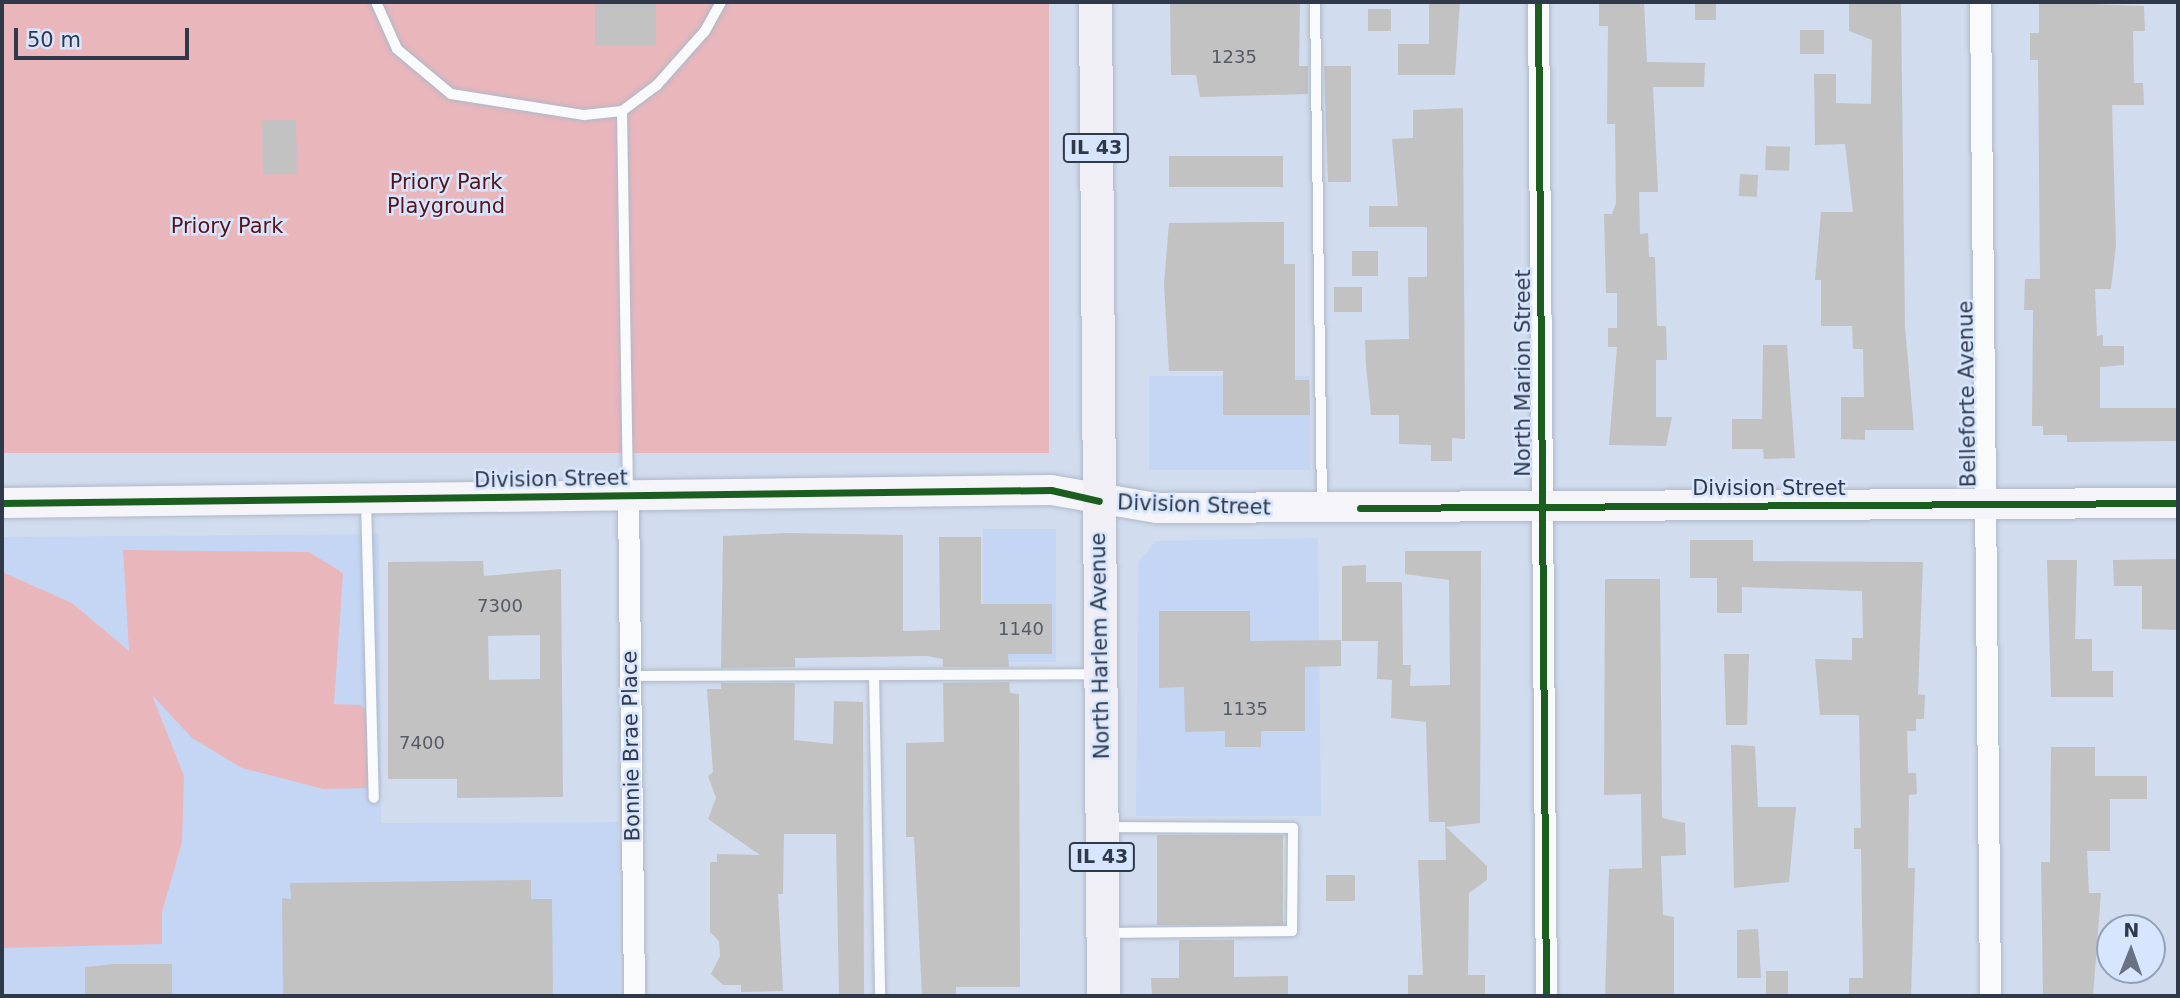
<!DOCTYPE html>
<style>
body{margin:0}
#map{position:relative;width:2180px;height:998px;overflow:hidden;background:#d1dcee;font-family:"DejaVu Sans",sans-serif}
div>[style]{position:absolute}
.built>*{inset:0;background:#c5d6f4;transform-origin:0 0}
.green>*{inset:0;background:#e9b6bc;transform-origin:0 0}
.building>*{inset:0;background:#c2c2c2;transform-origin:0 0}
.roads{filter:drop-shadow(0 0 2px #aeb8c7) drop-shadow(0 0 2px #aeb8c7)}
.lane>*{height:10px;margin:-5px;padding:0 5px;transform-origin:5px;border-radius:5px;background:#f8fafc}
.street>*{height:21px;margin:-10.5px;padding:0 10.5px;transform-origin:10.5px;border-radius:10.5px;background:#f8fafc}
.secondary>*{height:30px;margin:-15px;padding:0 15px;transform-origin:15px;border-radius:15px;background:#f4f4f9}
.primary>*{height:33px;margin:-16.5px;padding:0 16.5px;transform-origin:16.5px;border-radius:16.5px;background:#f0eff5}
.cycleway>*{height:7px;margin:-3.5px;padding:0 3.5px;transform-origin:3.5px;border-radius:3.5px;background:#1b5e20}
span{translate:-50% -50%;white-space:nowrap;text-align:center;line-height:1.15;-webkit-text-stroke:5px #d7e5ff;paint-order:stroke}
.number-label{font-size:18px;color:#545b67}
.number-label span{-webkit-text-stroke-width:0}
.shield-label span{padding:2px 5px;background:#d7e5ff;border:2px solid;border-radius:5px;-webkit-text-stroke-width:0}
.shield-label{font-size:19px;color:#2f3949;font-weight:700}
.park-label{font-size:21px;color:#561519}
.street-label{font-size:21px;color:#2f3949}
.frame{position:absolute;inset:0;border:4px solid #2f3949;pointer-events:none}
.north{position:absolute;left:2096px;top:914px;width:70px;height:70px;box-sizing:border-box;background:#d7e5ff;border:2px solid #94a0b6;border-radius:50%;rotate:1deg;font-size:19px;font-weight:700;line-height:28px;text-align:center;color:#2f3949}
.north::after{content:'';display:block;margin:auto;width:24px;height:32px;background:#687283;clip-path:polygon(50% 0,100% 100%,50% 72%,0 100%)}
.scale{position:absolute;left:14px;top:28px;width:175px;height:32px;box-sizing:border-box;border:4px solid #2f3949;border-top:0;padding-left:9px;font-size:21px;line-height:24px;white-space:nowrap;color:#2f3949;-webkit-text-stroke:5px #d7e5ff;paint-order:stroke}
</style>
<div id="map">
<div class="built">
<div style="left:1149px;top:376px;width:161px;height:94px"></div>
<div style="left:1056px;top:529px;width:133px;height:73px;rotate:90deg"></div>
<div style="clip-path:polygon(379px 534px,381px 823px,618px 822px,619px 996px,2px 996px,2px 537px)"></div>
<div style="clip-path:polygon(1318px 538px,1321px 816px,1136px 816px,1138px 562px,1156px 541px)"></div>
</div>
<div class="green">
<div style="left:2px;top:2px;width:1047px;height:451px"></div>
<div style="clip-path:polygon(123px 550px,309px 552px,343px 573px,334px 704px,360px 705px,371px 714px,372px 788px,323px 789px,242px 768px,192px 738px,152px 695px,184px 776px,182px 842px,162px 912px,162px 944px,2px 948px,2px 572px,72px 603px,129px 651px)"></div>
</div>
<div class="building">
<div style="left:595px;top:2px;width:61px;height:43px"></div>
<div style="clip-path:polygon(1170px 2px,1300px 2px,1299px 66px,1308px 66px,1308px 94px,1200px 97px,1196px 75px,1171px 75px)"></div>
<div style="clip-path:polygon(1429px 2px,1460px 2px,1455px 75px,1398px 75px,1398px 44px,1429px 44px)"></div>
<div style="clip-path:polygon(1599px 2px,1644px 2px,1647px 62px,1705px 63px,1704px 87px,1653px 87px,1658px 192px,1639px 192px,1640px 234px,1648px 233px,1649px 257px,1655px 257px,1657px 326px,1666px 326px,1667px 360px,1656px 360px,1656px 417px,1672px 417px,1666px 446px,1609px 445px,1617px 347px,1608px 347px,1608px 328px,1617px 328px,1617px 293px,1606px 293px,1604px 214px,1612px 214px,1616px 203px,1615px 124px,1607px 124px,1608px 26px,1599px 26px)"></div>
<div style="left:1695px;top:2px;width:21px;height:18px"></div>
<div style="clip-path:polygon(1849px 2px,1901px 2px,1905px 327px,1914px 430px,1865px 430px,1865px 440px,1841px 439px,1841px 397px,1864px 397px,1863px 349px,1853px 349px,1852px 326px,1821px 326px,1821px 280px,1815px 280px,1821px 212px,1853px 212px,1845px 144px,1815px 145px,1814px 74px,1836px 74px,1836px 103px,1871px 104px,1872px 40px,1849px 31px)"></div>
<div style="clip-path:polygon(2039px 2px,2144px 6px,2145px 31px,2133px 31px,2134px 83px,2143px 83px,2144px 105px,2112px 105px,2116px 245px,2111px 289px,2095px 289px,2097px 336px,2103px 335px,2103px 346px,2124px 346px,2124px 365px,2100px 367px,2100px 408px,2178px 408px,2178px 441px,2067px 442px,2067px 435px,2043px 435px,2043px 426px,2032px 426px,2033px 310px,2024px 310px,2025px 279px,2040px 279px,2038px 60px,2030px 60px,2030px 33px,2039px 33px)"></div>
<div style="left:1368px;top:9px;width:23px;height:22px"></div>
<div style="left:1800px;top:30px;width:24px;height:24px"></div>
<div style="clip-path:polygon(1324px 66px,1351px 66px,1351px 182px,1328px 182px)"></div>
<div style="clip-path:polygon(1463px 108px,1465px 439px,1452px 438px,1452px 461px,1431px 461px,1431px 445px,1399px 444px,1399px 415px,1371px 415px,1366px 366px,1365px 340px,1409px 339px,1408px 277px,1427px 277px,1427px 227px,1369px 227px,1369px 206px,1398px 206px,1392px 139px,1413px 138px,1413px 110px)"></div>
<div style="left:296px;top:120px;width:54px;height:34px;rotate:89deg"></div>
<div style="left:1766px;top:146px;width:24px;height:24px;rotate:2deg"></div>
<div style="left:1169px;top:156px;width:114px;height:31px"></div>
<div style="left:1740px;top:174px;width:18px;height:22px;rotate:3deg"></div>
<div style="clip-path:polygon(1284px 222px,1284px 264px,1295px 264px,1295px 380px,1309px 380px,1310px 415px,1223px 415px,1223px 371px,1169px 371px,1164px 284px,1169px 223px)"></div>
<div style="left:1352px;top:251px;width:26px;height:25px"></div>
<div style="left:1334px;top:287px;width:28px;height:25px"></div>
<div style="clip-path:polygon(1763px 345px,1787px 345px,1795px 458px,1764px 459px,1763px 449px,1732px 449px,1732px 419px,1762px 419px)"></div>
<div style="clip-path:polygon(787px 533px,903px 535px,903px 631px,940px 630px,939px 537px,981px 537px,981px 604px,1052px 604px,1052px 654px,1008px 654px,1009px 667px,943px 667px,943px 659px,927px 656px,795px 658px,795px 667px,721px 668px,723px 536px)"></div>
<div style="clip-path:polygon(1690px 540px,1753px 540px,1753px 561px,1923px 562px,1918px 694px,1925px 695px,1924px 719px,1916px 719px,1916px 731px,1907px 731px,1908px 773px,1916px 773px,1917px 794px,1909px 795px,1908px 868px,1915px 868px,1911px 996px,1849px 996px,1849px 978px,1863px 978px,1861px 849px,1854px 849px,1854px 828px,1861px 828px,1859px 715px,1820px 715px,1815px 659px,1852px 660px,1852px 638px,1863px 638px,1862px 591px,1742px 587px,1742px 613px,1717px 613px,1717px 578px,1690px 578px)"></div>
<div style="clip-path:polygon(1405px 551px,1481px 551px,1480px 823px,1446px 827px,1487px 866px,1487px 880px,1469px 893px,1468px 975px,1485px 975px,1485px 996px,1408px 996px,1408px 975px,1423px 975px,1418px 860px,1446px 860px,1445px 822px,1429px 822px,1426px 722px,1391px 718px,1392px 680px,1377px 679px,1378px 641px,1342px 641px,1342px 566px,1366px 565px,1366px 582px,1402px 582px,1403px 665px,1411px 665px,1410px 686px,1450px 685px,1449px 580px,1405px 574px)"></div>
<div style="clip-path:polygon(2178px 559px,2178px 630px,2142px 629px,2142px 586px,2114px 586px,2113px 560px)"></div>
<div style="clip-path:polygon(2047px 560px,2077px 560px,2075px 639px,2092px 639px,2092px 671px,2113px 671px,2113px 697px,2051px 697px)"></div>
<div style="clip-path:polygon(evenodd,483px 561px,484px 576px,561px 569px,563px 797px,457px 798px,457px 779px,388px 779px,388px 562px,483px 561px,540px 635px,540px 679px,489px 680px,488px 636px,540px 635px)"></div>
<div style="clip-path:polygon(1605px 579px,1660px 579px,1662px 818px,1685px 823px,1686px 855px,1661px 856px,1663px 915px,1674px 917px,1674px 996px,1605px 996px,1609px 869px,1642px 868px,1641px 794px,1604px 795px)"></div>
<div style="clip-path:polygon(1159px 611px,1250px 611px,1250px 641px,1341px 640px,1341px 666px,1305px 667px,1305px 731px,1261px 731px,1261px 747px,1225px 747px,1225px 731px,1185px 732px,1184px 687px,1159px 688px)"></div>
<div style="clip-path:polygon(1724px 654px,1749px 654px,1747px 725px,1726px 725px)"></div>
<div style="clip-path:polygon(1009px 682px,1010px 693px,1019px 694px,1020px 987px,956px 987px,956px 996px,922px 996px,914px 837px,906px 837px,906px 743px,944px 742px,943px 683px)"></div>
<div style="clip-path:polygon(721px 683px,795px 683px,794px 740px,833px 744px,834px 701px,863px 702px,864px 996px,839px 996px,836px 834px,784px 834px,783px 894px,778px 894px,783px 991px,741px 992px,741px 985px,723px 985px,711px 974px,720px 956px,719px 941px,710px 932px,710px 862px,717px 862px,717px 854px,760px 855px,708px 819px,716px 798px,708px 776px,713px 772px,707px 689px,721px 689px)"></div>
<div style="clip-path:polygon(1731px 745px,1755px 746px,1758px 807px,1796px 807px,1789px 882px,1734px 888px)"></div>
<div style="clip-path:polygon(2051px 747px,2095px 747px,2095px 776px,2147px 776px,2147px 799px,2110px 799px,2110px 851px,2087px 851px,2089px 893px,2101px 893px,2093px 996px,2043px 996px,2041px 862px,2050px 862px)"></div>
<div style="left:1157px;top:835px;width:126px;height:90px"></div>
<div style="left:1326px;top:875px;width:29px;height:26px"></div>
<div style="clip-path:polygon(531px 880px,531px 899px,552px 899px,553px 996px,283px 996px,282px 898px,291px 899px,290px 883px)"></div>
<div style="clip-path:polygon(1758px 929px,1761px 978px,1737px 978px,1737px 930px)"></div>
<div style="clip-path:polygon(1179px 940px,1234px 940px,1234px 977px,1288px 976px,1288px 996px,1152px 996px,1151px 978px,1179px 978px)"></div>
<div style="clip-path:polygon(114px 964px,172px 964px,172px 996px,85px 996px,85px 967px)"></div>
<div style="left:1766px;top:971px;width:22px;height:25px"></div>
</div>
<div class="roads">
<div class="lane">
<div style="left:376px;top:2px;width:51px;rotate:65.9deg"></div>
<div style="left:397px;top:49px;width:70px;rotate:39.8deg"></div>
<div style="left:451px;top:94px;width:135px;rotate:9deg"></div>
<div style="left:584px;top:115px;width:38px;rotate:-6deg"></div>
<div style="left:622px;top:111px;width:44px;rotate:-36.6deg"></div>
<div style="left:657px;top:85px;width:72px;rotate:-48.4deg"></div>
<div style="left:705px;top:31px;width:33px;rotate:-61deg"></div>
<div style="left:1315px;top:2px;width:504px;rotate:89.2deg"></div>
<div style="left:622px;top:111px;width:381px;rotate:89.1deg"></div>
<div style="left:366px;top:501px;width:297px;rotate:88.5deg"></div>
<div style="left:874px;top:675px;width:321px;rotate:88.9deg"></div>
<div style="left:630px;top:676px;width:468px;rotate:-0.2deg"></div>
<div style="left:1106px;top:933px;width:186px;rotate:-0.6deg"></div>
<div style="left:1292px;top:931px;width:103px;rotate:-89.4deg"></div>
<div style="left:1293px;top:828px;width:187px;rotate:-179.7deg"></div>
</div>
<div class="street">
<div style="left:1538px;top:2px;width:994px;rotate:89.54deg"></div>
<div style="left:1980px;top:2px;width:994px;rotate:89.42deg"></div>
<div style="left:628px;top:495px;width:501px;rotate:89.31deg"></div>
</div>
<div class="secondary">
<div style="left:2px;top:503px;width:1049px;rotate:-0.71deg"></div>
<div style="left:1051px;top:490px;width:107px;rotate:9.7deg"></div>
<div style="left:1156px;top:508px;width:1022px;rotate:-0.28deg"></div>
</div>
<div class="primary">
<div style="left:1095px;top:2px;width:994px;rotate:89.54deg"></div>
</div>
</div>
<div class="cycleway">
<div style="left:1538px;top:2px;width:994px;rotate:89.54deg"></div>
<div style="left:2px;top:503px;width:1049px;rotate:-0.71deg"></div>
<div style="left:1051px;top:490px;width:49px;rotate:12.9deg"></div>
<div style="left:1360px;top:508px;width:818px;rotate:-0.35deg"></div>
</div>
<div class="number-label">
<span style="left:1234px;top:57px">1235</span>
<span style="left:500px;top:606px">7300</span>
<span style="left:1021px;top:629px">1140</span>
<span style="left:1245px;top:709px">1135</span>
<span style="left:422px;top:743px">7400</span>
</div>
<div class="shield-label">
<span style="left:1096px;top:148px">IL 43</span>
<span style="left:1102px;top:857px">IL 43</span>
</div>
<div class="park-label">
<span style="left:446px;top:194px">Priory Park<br>Playground</span>
<span style="left:227px;top:226px">Priory Park</span>
</div>
<div class="street-label">
<span style="left:1523px;top:373px;rotate:-90deg">North Marion Street</span>
<span style="left:1967px;top:394px;rotate:-91deg">Belleforte Avenue</span>
<span style="left:551px;top:479px;rotate:-1deg">Division Street</span>
<span style="left:1769px;top:488px">Division Street</span>
<span style="left:1194px;top:505px;rotate:2deg">Division Street</span>
<span style="left:1100px;top:646px;rotate:-91deg">North Harlem Avenue</span>
<span style="left:631px;top:746px;rotate:-91deg">Bonnie Brae Place</span>
</div>
<div class="frame"></div>
<div class="north">N</div>
<div class="scale">50 m</div>
</div>
